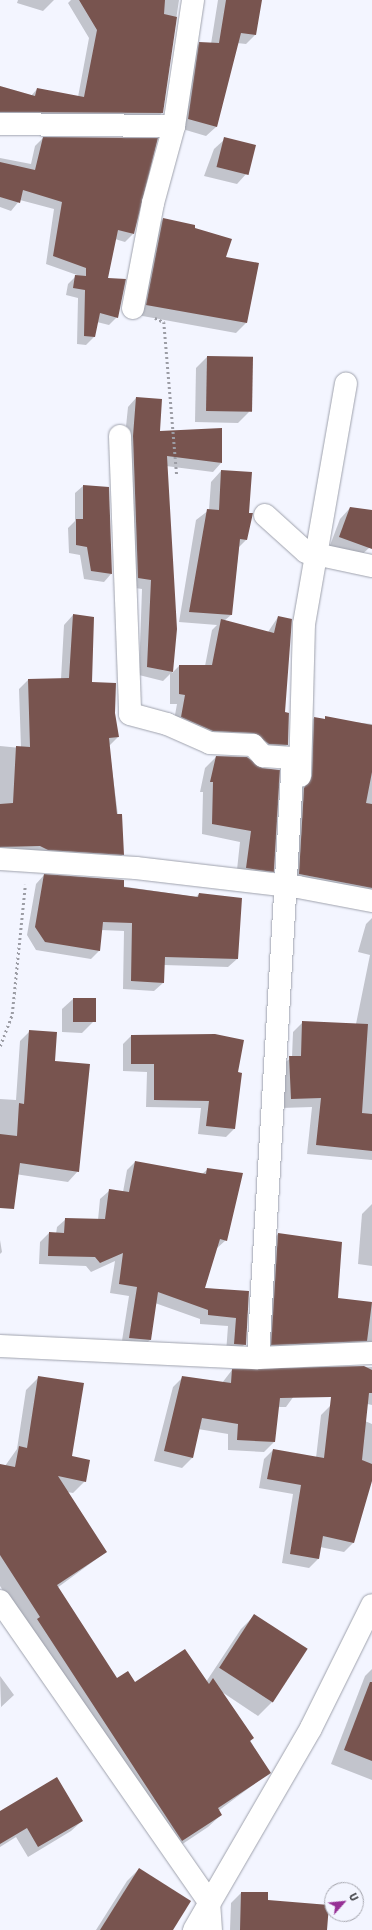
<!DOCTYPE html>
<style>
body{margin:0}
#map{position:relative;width:372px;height:1930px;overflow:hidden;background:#f3f5ff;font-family:Barlow,sans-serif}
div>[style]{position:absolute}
.shadow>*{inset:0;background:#0003}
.building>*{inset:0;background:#78544f;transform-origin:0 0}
.path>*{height:2.5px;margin-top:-1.25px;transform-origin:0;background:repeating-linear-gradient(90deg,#9c9da5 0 2px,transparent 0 5px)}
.roads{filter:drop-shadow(0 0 1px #9fa2ad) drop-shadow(0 0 1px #9fa2ad)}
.street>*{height:22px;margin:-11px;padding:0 11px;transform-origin:11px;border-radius:11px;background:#fff}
.secondary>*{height:22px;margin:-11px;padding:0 11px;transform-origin:11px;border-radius:11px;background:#fff}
span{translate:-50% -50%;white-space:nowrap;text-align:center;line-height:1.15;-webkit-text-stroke:4px #f3f5ff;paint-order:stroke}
.north{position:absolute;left:324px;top:1882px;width:40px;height:40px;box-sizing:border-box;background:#f3f5ff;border:1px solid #a6a7af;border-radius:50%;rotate:63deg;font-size:11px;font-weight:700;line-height:16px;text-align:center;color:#323338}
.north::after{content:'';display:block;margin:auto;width:14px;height:18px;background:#963095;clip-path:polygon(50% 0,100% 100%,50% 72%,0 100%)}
</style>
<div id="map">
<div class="shadow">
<div style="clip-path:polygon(18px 0,54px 0,43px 11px,17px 3px)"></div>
<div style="clip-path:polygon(71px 0,179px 0,162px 113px,154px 121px,0 119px,0 87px,31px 96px,37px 89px,78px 97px,89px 38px,68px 3px)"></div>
<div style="clip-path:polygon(218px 0,261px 0,255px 35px,246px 44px,237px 43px,216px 127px,206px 136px,179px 128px,190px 52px,200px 43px,211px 44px)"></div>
<div style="clip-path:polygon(43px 138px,133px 234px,125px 242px,115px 239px,106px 279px,117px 317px,109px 325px,97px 322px,94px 337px,86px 345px,77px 344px,78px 298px,66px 295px,68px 284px,77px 275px,46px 264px,54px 209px,20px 200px,11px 211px,0 207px,0 158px,31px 164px,35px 146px)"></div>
<div style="clip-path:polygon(225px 139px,247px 173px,237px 184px,204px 176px,214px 149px)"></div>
<div style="clip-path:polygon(163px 219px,194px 229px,225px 257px,246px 323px,236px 333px,137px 315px,153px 230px)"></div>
<div style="clip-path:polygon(207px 357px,249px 412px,238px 423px,195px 422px,196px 368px)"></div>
<div style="clip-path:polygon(136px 398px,159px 432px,221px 463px,213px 472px,166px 466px,176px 629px,172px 673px,179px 666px,205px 666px,212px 630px,217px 625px,179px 622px,196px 520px,209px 510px,211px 482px,221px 471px,246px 540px,239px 547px,231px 615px,224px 621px,268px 632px,278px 617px,287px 745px,278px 754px,173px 726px,177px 704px,170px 704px,170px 674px,163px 681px,139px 675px,142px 589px,129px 587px,124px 446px,128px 407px)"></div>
<div style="clip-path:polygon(83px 486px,108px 488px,111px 574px,104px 582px,84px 579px,80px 555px,69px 553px,68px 528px,75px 521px,75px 493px)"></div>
<div style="clip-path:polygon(350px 508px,372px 511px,372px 538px,369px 548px,358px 558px,329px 548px,340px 519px)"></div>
<div style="clip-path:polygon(73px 615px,90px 683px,118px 737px,109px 746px,123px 854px,114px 864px,0 857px,0 746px,21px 748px,19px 689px,28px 680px,61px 679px,64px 625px)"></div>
<div style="clip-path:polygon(314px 718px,372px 724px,372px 905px,290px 884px,294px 798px,303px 787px,305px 728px)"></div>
<div style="clip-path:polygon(216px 757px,273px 871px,262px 882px,236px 879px,240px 842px,202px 834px,203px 792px,200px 792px,205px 768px)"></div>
<div style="clip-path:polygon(44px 875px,196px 897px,199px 894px,237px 959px,228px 967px,164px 965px,163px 983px,154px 991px,123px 989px,124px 931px,101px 930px,99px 951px,91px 959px,36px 950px,27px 935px,36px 884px)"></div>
<div style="clip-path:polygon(372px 918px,372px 1160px,307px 1154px,312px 1107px,281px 1108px,279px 1067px,292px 1057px,293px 1032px,303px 1022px,356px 1024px,370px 955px,358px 952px,366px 924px)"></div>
<div style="clip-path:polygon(73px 999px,93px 1022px,82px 1033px,62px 1032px,62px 1009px)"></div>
<div style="clip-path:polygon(30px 1031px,54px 1062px,78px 1171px,68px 1182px,15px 1174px,0 1180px,0 1099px,16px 1100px,20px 1041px)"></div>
<div style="clip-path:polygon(131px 1036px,241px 1074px,234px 1129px,226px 1137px,198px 1134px,201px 1108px,146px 1107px,147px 1072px,123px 1071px,123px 1044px)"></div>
<div style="clip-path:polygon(135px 1162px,202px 1174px,208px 1169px,226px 1240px,216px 1249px,203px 1288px,248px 1292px,245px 1344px,236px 1353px,226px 1353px,228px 1326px,200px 1324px,200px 1319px,155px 1303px,150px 1340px,141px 1349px,121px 1347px,129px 1296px,110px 1293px,115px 1261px,91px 1272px,86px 1266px,39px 1264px,40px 1242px,49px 1233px,56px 1234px,57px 1227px,66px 1219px,98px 1220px,100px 1199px,109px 1191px,123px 1192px,127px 1170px)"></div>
<div style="clip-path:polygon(372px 1204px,372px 1266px,358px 1264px,362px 1214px)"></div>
<div style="clip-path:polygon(278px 1234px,337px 1299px,372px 1303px,372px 1356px,262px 1355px,268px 1244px)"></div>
<div style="clip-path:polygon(0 1240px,2px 1252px,0 1254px)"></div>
<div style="clip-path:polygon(372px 1367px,372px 1405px,299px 1389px,286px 1407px,278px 1407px,274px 1442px,264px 1452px,228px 1450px,228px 1434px,198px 1429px,192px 1458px,182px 1468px,154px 1461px,173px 1387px,183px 1377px,222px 1383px,232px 1370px)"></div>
<div style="clip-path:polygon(39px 1377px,71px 1457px,85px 1481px,73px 1493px,67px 1492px,106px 1552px,57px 1588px,117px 1680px,135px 1683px,206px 1682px,241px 1629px,255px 1615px,272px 1702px,258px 1716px,222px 1692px,269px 1773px,218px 1811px,221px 1815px,208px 1827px,169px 1853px,0 1586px,0 1465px,5px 1466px,17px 1449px,26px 1390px)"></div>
<div style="clip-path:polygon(330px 1406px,372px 1424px,372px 1478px,353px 1543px,344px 1552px,320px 1547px,318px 1559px,309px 1568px,282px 1563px,293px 1494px,259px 1488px,264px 1459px,273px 1450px,316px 1458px,321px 1415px)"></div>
<div style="clip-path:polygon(372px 1669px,372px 1780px,331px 1764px,365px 1676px)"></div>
<div style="clip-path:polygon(0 1676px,14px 1695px,0 1708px,1px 1707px)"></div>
<div style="clip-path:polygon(0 1812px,82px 1821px,71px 1831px,28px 1857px,16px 1837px,0 1847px)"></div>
<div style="clip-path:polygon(139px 1869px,173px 1930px,96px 1930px,127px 1881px)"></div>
<div style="clip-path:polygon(241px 1893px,267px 1901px,326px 1930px,230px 1930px,231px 1903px)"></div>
</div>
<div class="building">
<div style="clip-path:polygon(79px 0,165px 0,164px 14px,177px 17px,163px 113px,0 112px,0 86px,35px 96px,37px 88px,84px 97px,97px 30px)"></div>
<div style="clip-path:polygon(226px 0,262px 0,256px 35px,241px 33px,217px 127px,188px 119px,199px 42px,219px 43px)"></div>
<div style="clip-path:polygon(43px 137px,158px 138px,134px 234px,118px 230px,108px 278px,126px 279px,118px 318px,100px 313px,95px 337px,84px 336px,85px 290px,73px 288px,75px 275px,86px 276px,86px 268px,53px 256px,62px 202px,23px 190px,20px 203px,0 197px,0 162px,35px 170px)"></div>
<div style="left:224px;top:137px;width:33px;height:31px;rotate:14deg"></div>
<div style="clip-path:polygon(163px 218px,195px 225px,195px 228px,232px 239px,226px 257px,259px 263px,247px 323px,146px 305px)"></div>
<div style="left:207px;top:356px;width:46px;height:55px;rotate:1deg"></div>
<div style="clip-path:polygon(136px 397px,162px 399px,160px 431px,222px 428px,222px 463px,167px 456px,177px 629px,173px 672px,147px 667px,151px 580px,138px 578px,133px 436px)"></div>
<div style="clip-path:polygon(221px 470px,252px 472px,249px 513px,253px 513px,247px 540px,240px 539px,232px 615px,189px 612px,207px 509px,219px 510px)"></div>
<div style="clip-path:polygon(83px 485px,109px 487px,112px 574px,91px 571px,87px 547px,76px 545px,76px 519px,83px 519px)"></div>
<div style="clip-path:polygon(350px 507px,372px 510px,372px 549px,339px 537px)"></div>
<div style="clip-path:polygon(73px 614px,94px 617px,92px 682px,116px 683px,115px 713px,119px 737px,109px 738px,117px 814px,122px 814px,124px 855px,48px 850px,40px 846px,0 847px,0 804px,13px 803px,16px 746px,30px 747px,28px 679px,69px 678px)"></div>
<div style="clip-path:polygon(278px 616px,292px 619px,285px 712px,289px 713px,288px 745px,269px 744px,254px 733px,213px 731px,181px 717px,185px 695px,179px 694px,179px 665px,212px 665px,221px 619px,274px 633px)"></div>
<div style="clip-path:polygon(325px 716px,372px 725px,372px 772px,366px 803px,372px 804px,372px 888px,299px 874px,304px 788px,312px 776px,314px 717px,325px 719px)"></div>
<div style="clip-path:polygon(216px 756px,247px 757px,262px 768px,280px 770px,274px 872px,246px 868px,251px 831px,212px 824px,213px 782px,210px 782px)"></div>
<div style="clip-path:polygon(44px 874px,124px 880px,124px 887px,198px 897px,199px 893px,242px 898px,238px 959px,165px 957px,164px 983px,131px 981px,132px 923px,103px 922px,100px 951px,45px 942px,35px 927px)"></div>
<div style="left:73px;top:998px;width:23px;height:24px"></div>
<div style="clip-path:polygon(302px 1021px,368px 1024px,362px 1113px,372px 1114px,372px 1151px,316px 1145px,321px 1098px,291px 1099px,289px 1056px,301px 1056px)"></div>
<div style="clip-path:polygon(29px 1030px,57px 1032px,55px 1061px,90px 1064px,79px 1172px,20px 1163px,14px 1209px,0 1208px,0 1134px,17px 1136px,19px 1103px,24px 1104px)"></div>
<div style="clip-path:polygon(215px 1034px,244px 1040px,238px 1072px,242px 1073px,235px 1129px,206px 1126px,209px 1101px,154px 1100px,154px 1064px,131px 1064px,131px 1035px)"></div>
<div style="clip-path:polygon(135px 1161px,206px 1174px,207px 1168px,243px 1173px,227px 1241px,220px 1239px,205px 1288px,249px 1291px,246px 1345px,234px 1344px,236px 1318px,208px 1315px,208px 1310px,158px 1292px,151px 1340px,129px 1338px,137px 1287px,119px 1284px,123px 1253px,100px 1263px,95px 1257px,48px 1256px,49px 1232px,64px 1233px,65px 1218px,105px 1219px,109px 1189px,129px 1192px)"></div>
<div style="clip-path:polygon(278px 1233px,342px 1242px,338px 1298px,372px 1302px,367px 1341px,271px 1345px)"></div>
<div style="clip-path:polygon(364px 1366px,372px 1370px,372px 1393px,369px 1393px,362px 1460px,372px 1464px,372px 1481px,354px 1543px,323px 1536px,319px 1559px,290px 1554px,301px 1485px,267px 1479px,273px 1449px,324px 1458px,331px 1397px,280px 1398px,275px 1442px,237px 1440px,238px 1424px,202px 1418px,193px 1458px,164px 1451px,182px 1376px,231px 1383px,232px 1369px)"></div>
<div style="clip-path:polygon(38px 1376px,84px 1383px,72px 1456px,90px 1460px,86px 1482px,58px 1476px,107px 1552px,57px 1585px,117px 1678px,128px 1671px,135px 1682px,185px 1649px,209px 1684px,213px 1678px,254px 1738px,250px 1741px,271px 1773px,218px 1808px,222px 1815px,182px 1841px,37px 1619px,40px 1617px,0 1555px,0 1464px,15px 1467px,19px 1446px,27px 1448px)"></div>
<div style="left:254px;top:1614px;width:64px;height:64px;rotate:33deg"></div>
<div style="clip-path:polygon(370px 1682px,372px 1682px,372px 1761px,344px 1750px)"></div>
<div style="clip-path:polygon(57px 1777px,83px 1821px,38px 1847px,27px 1828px,0 1844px,0 1811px)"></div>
<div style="clip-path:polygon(139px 1868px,191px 1901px,173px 1930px,100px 1930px)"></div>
<div style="clip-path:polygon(241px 1892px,268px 1892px,268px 1900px,329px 1905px,327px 1930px,240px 1930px)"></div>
</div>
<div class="path">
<div style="left:155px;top:318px;width:10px;rotate:24deg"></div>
<div style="left:164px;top:322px;width:155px;rotate:85.2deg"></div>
<div style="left:0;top:1046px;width:34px;rotate:-69deg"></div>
<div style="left:12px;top:1014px;width:130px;rotate:-84.2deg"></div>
</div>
<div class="roads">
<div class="street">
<div style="left:0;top:124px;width:174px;rotate:0.7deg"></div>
<div style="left:133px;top:308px;width:107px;rotate:-79.2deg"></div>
<div style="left:153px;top:203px;width:80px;rotate:-74.7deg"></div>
<div style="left:174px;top:126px;width:127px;rotate:-81.4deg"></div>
<div style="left:120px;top:436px;width:278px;rotate:87.9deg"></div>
<div style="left:130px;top:714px;width:38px;rotate:15deg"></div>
<div style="left:167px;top:724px;width:47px;rotate:23.8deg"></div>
<div style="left:210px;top:743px;width:43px;rotate:2.7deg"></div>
<div style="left:253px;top:745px;width:15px;rotate:48deg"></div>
<div style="left:263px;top:756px;width:30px;rotate:4deg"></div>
<div style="left:293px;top:758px;width:601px;rotate:93.34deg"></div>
<div style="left:265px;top:515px;width:55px;rotate:42.1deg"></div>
<div style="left:306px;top:552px;width:67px;rotate:12deg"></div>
<div style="left:300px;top:776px;width:152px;rotate:-88.5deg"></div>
<div style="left:304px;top:624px;width:244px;rotate:-80.1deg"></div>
<div style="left:0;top:859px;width:136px;rotate:3.8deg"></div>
<div style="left:136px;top:868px;width:163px;rotate:6.7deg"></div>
<div style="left:298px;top:887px;width:75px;rotate:10.7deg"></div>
<div style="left:0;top:1346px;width:258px;rotate:2.7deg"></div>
<div style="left:258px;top:1358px;width:114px;rotate:-2.5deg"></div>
</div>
<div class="secondary">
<div style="left:0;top:1601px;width:366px;rotate:55.2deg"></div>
<div style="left:209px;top:1902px;width:28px;rotate:86deg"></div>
<div style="left:194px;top:1930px;width:233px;rotate:-59.9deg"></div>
<div style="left:311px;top:1728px;width:137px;rotate:-63.6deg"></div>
</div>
</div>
<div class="north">U</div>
</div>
